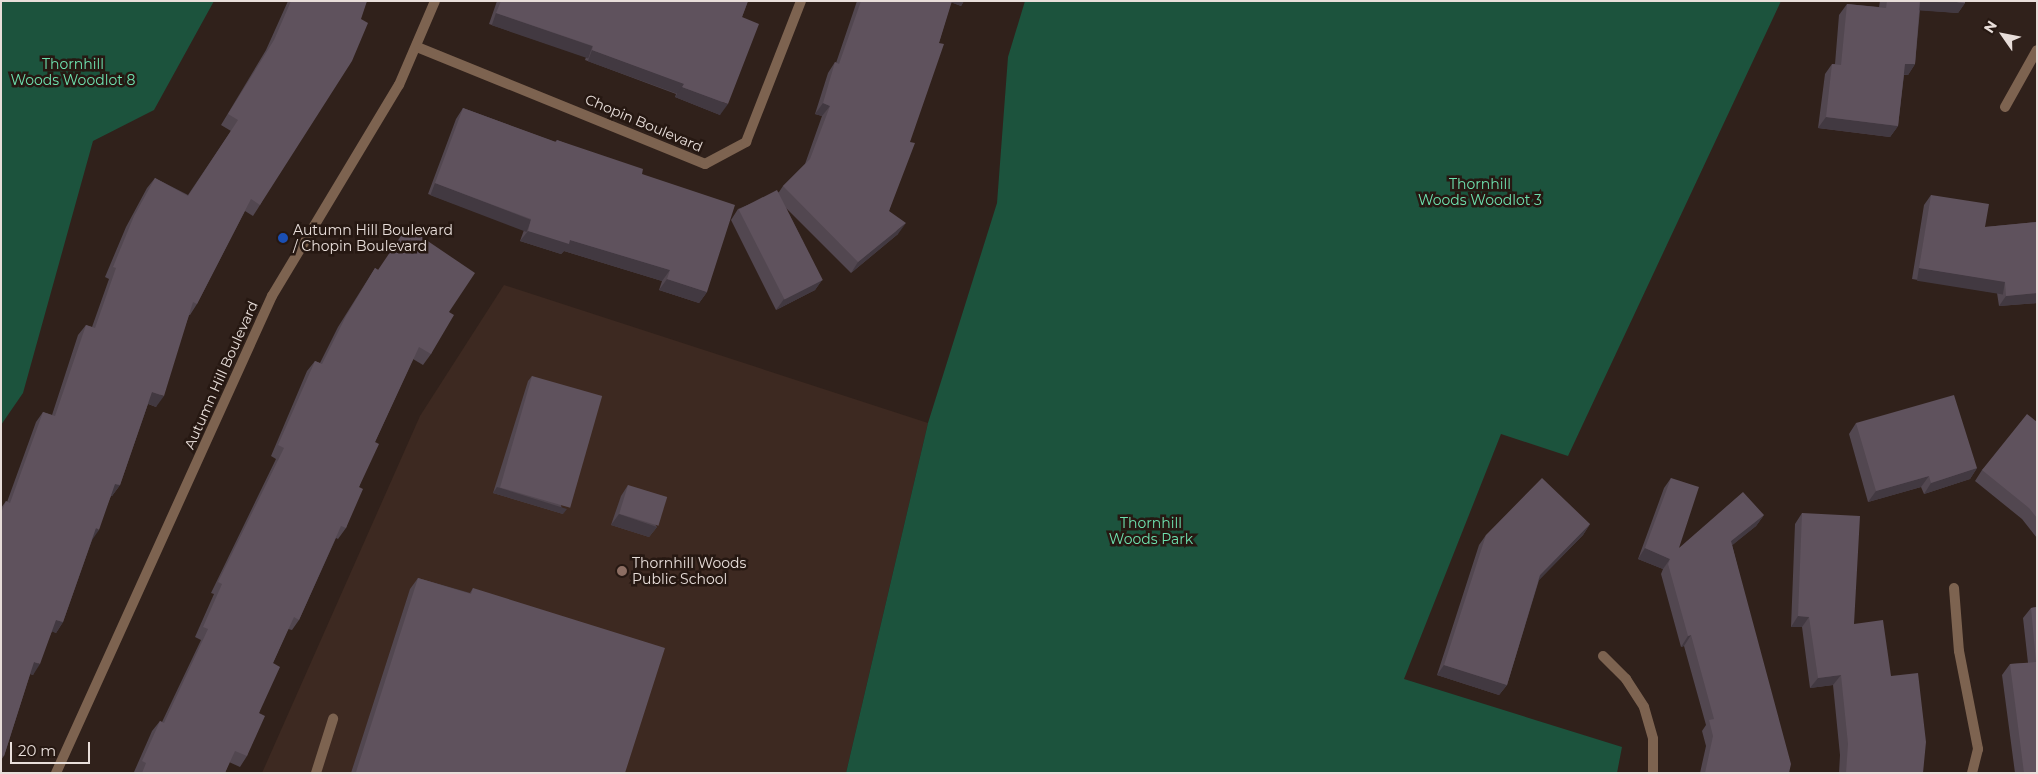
<!DOCTYPE html>
<style>
body{margin:0}
#map{position:relative;width:2038px;height:774px;overflow:hidden;background:#30211b;font-family:Montserrat,sans-serif}
div>[style]{position:absolute}
.built>*{inset:0;background:#3d2921}
.green>*{inset:0;background:#1c533d}
.service>*{height:10px;margin:-5px;padding:0 5px;transform-origin:5px;border-radius:5px;background:#7d6350}
.minor>*{height:10px;margin:-5px;padding:0 5px;transform-origin:5px;border-radius:5px;background:#7d6350}
.tertiary>*{height:10px;margin:-5px;padding:0 5px;transform-origin:5px;border-radius:5px;background:#7d6350}
.wall>*{inset:0;background:#524750}
.shaded-wall>*{inset:0;background:#423941;transform-origin:0 0}
.building>*{inset:0;background:#5f525d;transform-origin:0 0}
.dots>*{width:14px;height:14px;translate:-50% -50%;box-sizing:border-box;border:2px solid #261812;border-radius:50%}
span{translate:-50% -50%;white-space:nowrap;text-align:center;line-height:1.15;-webkit-text-stroke:5px #261812;paint-order:stroke}
.park-label{font-size:14px;color:#6ee1af}
.street-label{font-size:14px;color:#e8deda}
.poi-label{font-size:14px;color:#e8deda}
.left{translate:0 -50%;text-align:left}
.frame{position:absolute;inset:0;border:2px solid #e8deda;pointer-events:none}
.north{position:absolute;left:1978px;top:10px;width:50px;height:50px;-webkit-text-stroke:4px #261812;paint-order:stroke;rotate:303deg;font-size:14px;font-weight:700;line-height:20px;text-align:center;color:#e8deda}
.north::after{content:'';display:block;margin:auto;width:18px;height:22px;background:#e8deda;clip-path:polygon(50% 0,100% 100%,50% 72%,0 100%)}
.scale{position:absolute;left:10px;top:742px;width:80px;height:22px;box-sizing:border-box;border:2px solid #e8deda;border-top:0;padding-left:6px;font-size:15px;line-height:18px;white-space:nowrap;color:#e8deda;-webkit-text-stroke:4px #261812;paint-order:stroke}
</style>
<div id="map">
<div class="built">
<div style="clip-path:polygon(504px 285px,928px 423px,846px 773px,262px 773px,420px 416px)"></div>
</div>
<div class="green">
<div style="clip-path:polygon(1px 1px,214px 1px,154px 110px,93px 141px,23px 393px,1px 425px)"></div>
<div style="clip-path:polygon(1025px 1px,1781px 1px,1568px 456px,1501px 434px,1404px 679px,1622px 747px,1617px 773px,846px 773px,928px 423px,997px 203px,1008px 57px)"></div>
</div>
<div class="service">
<div style="left:316px;top:773px;width:57px;rotate:-72.5deg"></div>
</div>
<div class="minor">
<div style="left:417px;top:47px;width:311px;rotate:22.1deg"></div>
<div style="left:705px;top:164px;width:47px;rotate:-28.2deg"></div>
<div style="left:746px;top:142px;width:151px;rotate:-68.7deg"></div>
<div style="left:2005px;top:107px;width:65px;rotate:-60.7deg"></div>
<div style="left:1954px;top:588px;width:63px;rotate:85.5deg"></div>
<div style="left:1959px;top:651px;width:100px;rotate:79deg"></div>
<div style="left:1978px;top:749px;width:25px;rotate:104deg"></div>
<div style="left:1603px;top:656px;width:33px;rotate:45deg"></div>
<div style="left:1626px;top:679px;width:33px;rotate:57deg"></div>
<div style="left:1644px;top:707px;width:33px;rotate:74deg"></div>
<div style="left:1653px;top:739px;width:34px;rotate:90deg"></div>
</div>
<div class="tertiary">
<div style="left:56px;top:773px;width:524px;rotate:-65.64deg"></div>
<div style="left:272px;top:296px;width:246px;rotate:-59deg"></div>
<div style="left:399px;top:85px;width:91px;rotate:-66.8deg"></div>
</div>
<div class="wall">
<div style="clip-path:polygon(288px 1px,367px 1px,260px 205px,253px 216px,245px 211px,197px 304px,190px 315px,189px 315px,156px 407px,148px 404px,120px 485px,112px 496px,111px 496px,92px 540px,63px 622px,56px 633px,52px 631px,33px 675px,30px 674px,4px 756px,1px 760px,1px 508px,6px 501px,7px 502px,36px 422px,43px 412px,52px 415px,78px 335px,86px 325px,92px 327px,109px 279px,105px 277px,126px 227px,147px 188px,155px 178px,188px 195px,231px 131px,221px 125px,266px 50px)"></div>
<div style="clip-path:polygon(497px 1px,748px 1px,742px 17px,720px 115px,675px 97px,676px 94px,585px 60px,586px 57px,489px 24px)"></div>
<div style="clip-path:polygon(857px 1px,964px 1px,961px 6px,951px 2px,889px 211px,898px 234px,851px 273px,786px 208px,822px 280px,815px 290px,776px 310px,731px 220px,738px 209px,779px 192px,783px 186px,805px 164px,822px 116px,815px 114px,828px 73px,835px 62px,836px 63px)"></div>
<div style="clip-path:polygon(1880px 1px,1965px 1px,1965px 3px,1958px 13px,1920px 10px,1915px 64px,1908px 75px,1904px 75px,1898px 126px,1890px 137px,1818px 128px,1825px 74px,1832px 64px,1835px 64px,1839px 15px,1847px 4px,1879px 7px)"></div>
<div style="clip-path:polygon(463px 108px,555px 142px,557px 140px,642px 174px,707px 292px,699px 303px,659px 290px,662px 281px,564px 251px,561px 254px,520px 241px,524px 230px,428px 194px,456px 119px)"></div>
<div style="clip-path:polygon(1931px 195px,1985px 227px,2037px 222px,2037px 303px,1999px 306px,1997px 293px,1912px 279px,1924px 205px)"></div>
<div style="clip-path:polygon(375px 268px,449px 312px,431px 354px,423px 365px,413px 359px,375px 442px,359px 487px,346px 528px,338px 539px,336px 538px,299px 620px,292px 630px,288px 629px,273px 663px,247px 756px,240px 767px,229px 762px,225px 773px,137px 773px,134px 772px,152px 731px,160px 721px,162px 722px,201px 640px,195px 637px,214px 594px,211px 593px,276px 459px,271px 456px,307px 371px,315px 361px,320px 363px,338px 327px)"></div>
<div style="clip-path:polygon(532px 376px,563px 514px,493px 493px,528px 381px)"></div>
<div style="clip-path:polygon(2037px 422px,2037px 538px,2022px 519px,1975px 481px,1982px 470px)"></div>
<div style="clip-path:polygon(1856px 423px,1977px 468px,1970px 479px,1924px 494px,1921px 487px,1868px 502px,1849px 434px)"></div>
<div style="clip-path:polygon(1671px 478px,1679px 548px,1764px 515px,1756px 526px,1732px 545px,1789px 773px,1700px 773px,1706px 746px,1702px 731px,1706px 725px,1684px 646px,1681px 647px,1661px 574px,1663px 569px,1638px 559px,1664px 488px)"></div>
<div style="clip-path:polygon(628px 485px,657px 527px,649px 537px,611px 525px,621px 496px)"></div>
<div style="clip-path:polygon(1802px 513px,1854px 624px,1891px 676px,1923px 773px,1839px 773px,1840px 755px,1833px 685px,1810px 688px,1802px 627px,1791px 627px,1795px 524px)"></div>
<div style="clip-path:polygon(1590px 524px,1583px 535px,1539px 580px,1507px 685px,1499px 695px,1437px 675px,1479px 545px,1486px 535px)"></div>
<div style="clip-path:polygon(418px 578px,470px 593px,473px 588px,625px 773px,351px 773px,410px 589px)"></div>
<div style="clip-path:polygon(2037px 607px,2037px 773px,2015px 773px,2002px 675px,2010px 664px,2028px 663px,2023px 618px,2031px 608px)"></div>
</div>
<div class="shaded-wall">
<div style="clip-path:polygon(947px 1px,964px 1px,961px 6px)"></div>
<div style="clip-path:polygon(1919px 1px,1947px 1px,1965px 3px,1958px 13px,1913px 10px)"></div>
<div style="left:496px;top:13px;width:102px;height:13px;rotate:19deg"></div>
<div style="left:592px;top:50px;width:98px;height:12px;rotate:20deg"></div>
<div style="clip-path:polygon(1905px 64px,1915px 64px,1908px 75px,1898px 74px)"></div>
<div style="clip-path:polygon(682px 87px,728px 104px,720px 115px,675px 97px)"></div>
<div style="clip-path:polygon(823px 103px,830px 106px,822px 116px,815px 114px)"></div>
<div style="clip-path:polygon(1826px 117px,1898px 126px,1890px 137px,1818px 128px)"></div>
<div style="left:435px;top:183px;width:103px;height:13px;rotate:21deg"></div>
<div style="clip-path:polygon(906px 223px,898px 234px,851px 273px,858px 262px)"></div>
<div style="clip-path:polygon(528px 231px,570px 240px,670px 270px,662px 281px,564px 251px,561px 254px,520px 241px)"></div>
<div style="left:1919px;top:268px;width:87px;height:13px;rotate:9deg"></div>
<div style="clip-path:polygon(667px 279px,707px 292px,699px 303px,659px 290px)"></div>
<div style="clip-path:polygon(822px 280px,815px 290px,776px 310px,784px 299px)"></div>
<div style="clip-path:polygon(2037px 293px,2037px 303px,1999px 306px,2006px 296px)"></div>
<div style="clip-path:polygon(152px 392px,164px 396px,156px 407px,144px 402px)"></div>
<div style="clip-path:polygon(1977px 468px,1970px 479px,1924px 494px,1931px 483px)"></div>
<div style="clip-path:polygon(1929px 476px,1921px 487px,1868px 502px,1876px 491px)"></div>
<div style="clip-path:polygon(115px 484px,120px 485px,112px 496px,108px 494px)"></div>
<div style="clip-path:polygon(497px 487px,567px 509px,563px 514px,493px 493px)"></div>
<div style="clip-path:polygon(619px 514px,657px 527px,649px 537px,611px 525px)"></div>
<div style="clip-path:polygon(1764px 515px,1756px 526px,1724px 552px,1731px 541px)"></div>
<div style="clip-path:polygon(1590px 524px,1583px 535px,1533px 586px,1540px 575px)"></div>
<div style="clip-path:polygon(96px 528px,99px 530px,92px 540px,88px 539px)"></div>
<div style="clip-path:polygon(1645px 548px,1670px 559px,1663px 569px,1638px 559px)"></div>
<div style="clip-path:polygon(1798px 616px,1809px 617px,1802px 627px,1791px 627px)"></div>
<div style="clip-path:polygon(56px 620px,63px 622px,56px 633px,48px 630px)"></div>
<div style="clip-path:polygon(1691px 635px,1684px 646px,1681px 647px,1688px 636px)"></div>
<div style="clip-path:polygon(34px 662px,40px 664px,33px 675px,27px 673px)"></div>
<div style="clip-path:polygon(1444px 665px,1507px 685px,1499px 695px,1437px 675px)"></div>
<div style="clip-path:polygon(1841px 675px,1833px 685px,1810px 688px,1818px 678px)"></div>
</div>
<div class="building">
<div style="clip-path:polygon(291px 1px,367px 1px,361px 19px,368px 23px,352px 61px,260px 205px,251px 199px,197px 304px,193px 302px,164px 396px,152px 392px,120px 485px,115px 484px,99px 530px,96px 528px,63px 622px,56px 620px,40px 664px,34px 662px,4px 756px,1px 755px,1px 513px,6px 501px,10px 503px,43px 412px,55px 416px,86px 325px,95px 328px,116px 268px,113px 267px,134px 216px,155px 178px,188px 196px,238px 120px,228px 114px,274px 40px)"></div>
<div style="clip-path:polygon(501px 1px,748px 1px,742px 17px,759px 24px,728px 104px,682px 87px,684px 84px,592px 50px,593px 46px,496px 13px)"></div>
<div style="clip-path:polygon(861px 1px,952px 1px,939px 43px,944px 44px,910px 142px,915px 143px,889px 211px,906px 223px,858px 262px,783px 186px,810px 159px,830px 106px,823px 103px,835px 62px,839px 64px)"></div>
<div style="clip-path:polygon(1887px 1px,1920px 1px,1915px 64px,1905px 64px,1898px 126px,1826px 117px,1832px 64px,1841px 65px,1847px 4px,1886px 8px)"></div>
<div style="clip-path:polygon(1947px 1px,1965px 1px,1965px 3px)"></div>
<div style="clip-path:polygon(463px 108px,556px 142px,557px 140px,643px 169px,642px 174px,735px 205px,707px 292px,667px 279px,670px 270px,570px 240px,569px 244px,528px 231px,531px 219px,435px 183px)"></div>
<div style="left:777px;top:190px;width:101px;height:43px;rotate:63deg"></div>
<div style="clip-path:polygon(1931px 195px,1989px 204px,1985px 227px,2037px 222px,2037px 293px,2006px 296px,2005px 282px,1919px 268px)"></div>
<div style="clip-path:polygon(407px 227px,475px 273px,449px 312px,454px 315px,431px 354px,419px 347px,375px 442px,379px 444px,359px 487px,363px 489px,346px 528px,341px 526px,299px 620px,294px 617px,273px 663px,280px 667px,259px 713px,265px 716px,247px 756px,235px 751px,225px 773px,142px 773px,146px 763px,142px 761px,160px 721px,164px 723px,208px 629px,203px 627px,222px 584px,218px 582px,284px 448px,278px 445px,315px 361px,322px 364px,346px 316px,375px 268px,378px 270px)"></div>
<div style="left:532px;top:376px;width:73px;height:116px;rotate:16deg"></div>
<div style="clip-path:polygon(1954px 395px,1977px 468px,1931px 483px,1929px 476px,1876px 491px,1856px 423px)"></div>
<div style="clip-path:polygon(2027px 414px,2037px 422px,2037px 518px,2029px 508px,1982px 470px)"></div>
<div style="clip-path:polygon(1542px 478px,1590px 524px,1540px 575px,1507px 685px,1444px 665px,1486px 535px)"></div>
<div style="clip-path:polygon(1671px 478px,1699px 487px,1679px 548px,1743px 492px,1764px 515px,1731px 541px,1791px 764px,1789px 773px,1705px 773px,1713px 736px,1709px 720px,1714px 719px,1691px 635px,1688px 636px,1668px 564px,1670px 559px,1645px 548px)"></div>
<div style="left:628px;top:485px;width:41px;height:30px;rotate:17deg"></div>
<div style="clip-path:polygon(1802px 513px,1860px 516px,1854px 624px,1883px 620px,1891px 676px,1918px 673px,1926px 742px,1923px 773px,1846px 773px,1848px 744px,1841px 675px,1818px 678px,1809px 617px,1798px 616px)"></div>
<div style="clip-path:polygon(418px 578px,471px 594px,473px 588px,665px 648px,625px 773px,358px 773px,356px 772px)"></div>
<div style="clip-path:polygon(2037px 607px,2037px 773px,2024px 773px,2010px 664px,2036px 662px,2031px 608px)"></div>
</div>
<div class="dots">
<div style="left:283px;top:238px;background:#1a4fb4"></div>
<div style="left:622px;top:571px;background:#8d6e63"></div>
</div>
<div class="park-label">
<span style="left:73px;top:72px">Thornhill<br>Woods Woodlot 8</span>
<span style="left:1480px;top:192px">Thornhill<br>Woods Woodlot 3</span>
<span style="left:1151px;top:531px">Thornhill<br>Woods Park</span>
</div>
<div class="street-label">
<span style="left:644px;top:123px;rotate:23deg">Chopin Boulevard</span>
<span style="left:221px;top:375px;rotate:-66deg">Autumn Hill Boulevard</span>
</div>
<div class="poi-label">
<span class="left" style="left:293px;top:238px">Autumn Hill Boulevard<br>/ Chopin Boulevard</span>
<span class="left" style="left:632px;top:571px">Thornhill Woods<br>Public School</span>
</div>
<div class="frame"></div>
<div class="north">N</div>
<div class="scale">20 m</div>
</div>
